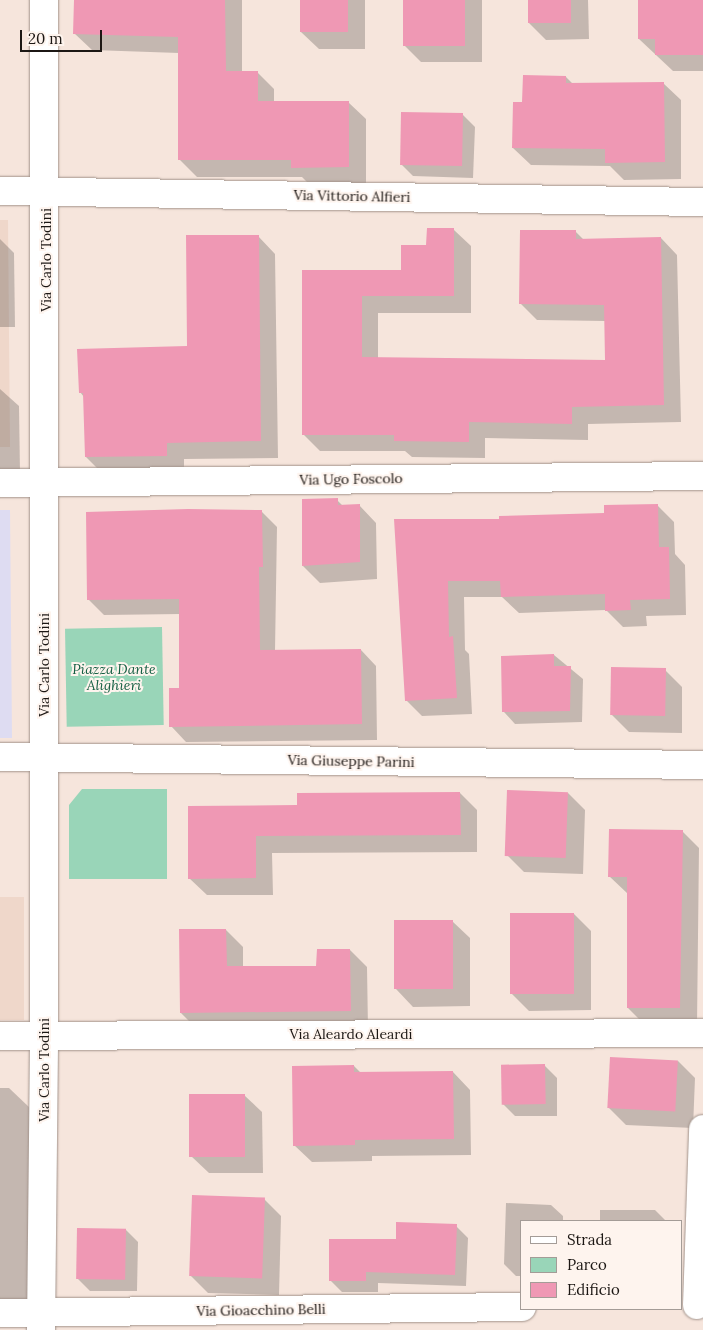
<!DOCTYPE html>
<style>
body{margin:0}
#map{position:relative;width:703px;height:1330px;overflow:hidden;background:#f6e5dc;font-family:Lora,serif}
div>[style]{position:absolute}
.built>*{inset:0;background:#efd7ca;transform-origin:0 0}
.education>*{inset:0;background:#dedcf2}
.green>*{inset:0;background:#99d5b8;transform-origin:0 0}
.shadow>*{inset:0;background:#0003}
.building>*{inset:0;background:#ef98b4;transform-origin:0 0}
.roads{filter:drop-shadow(0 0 1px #a1928a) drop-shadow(0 0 1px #a1928a)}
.street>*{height:28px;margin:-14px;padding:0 14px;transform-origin:14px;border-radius:14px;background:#fff}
span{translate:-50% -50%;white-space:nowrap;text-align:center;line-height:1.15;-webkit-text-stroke:4px #fef4ee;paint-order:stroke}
.street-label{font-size:14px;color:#1c1714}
.park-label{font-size:14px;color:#145e42;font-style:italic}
.legend{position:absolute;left:520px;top:1220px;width:162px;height:90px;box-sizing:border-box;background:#fef4ee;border:1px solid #a49c97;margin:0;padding:6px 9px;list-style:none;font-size:15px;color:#1c1714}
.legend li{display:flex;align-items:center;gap:10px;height:25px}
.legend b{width:25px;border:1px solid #a49c97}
.scale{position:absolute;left:20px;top:30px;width:82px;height:22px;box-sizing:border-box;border:2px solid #1c1714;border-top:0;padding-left:6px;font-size:15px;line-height:18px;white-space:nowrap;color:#1c1714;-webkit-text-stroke:4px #fef4ee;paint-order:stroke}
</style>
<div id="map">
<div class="built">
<div style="clip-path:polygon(0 220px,8px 220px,10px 447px,0 447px)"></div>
<div style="left:0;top:897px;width:24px;height:123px"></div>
</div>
<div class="education">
<div style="clip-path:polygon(0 510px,10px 510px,12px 738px,0 738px)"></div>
</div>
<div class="green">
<div style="left:162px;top:627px;width:98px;height:97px;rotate:89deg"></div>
<div style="clip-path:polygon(82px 789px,167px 789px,167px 879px,69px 879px,69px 805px)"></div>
</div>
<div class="shadow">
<div style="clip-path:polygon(75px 0,242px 0,242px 72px,257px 72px,274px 89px,274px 102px,348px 102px,366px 119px,366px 184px,310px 185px,302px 177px,197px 177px,180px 160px,179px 53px,92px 50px,74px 33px)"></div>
<div style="clip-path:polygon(302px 0,365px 0,365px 49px,319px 49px,301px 32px)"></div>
<div style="clip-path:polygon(405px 0,482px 0,482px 62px,421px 62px,404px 45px)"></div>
<div style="clip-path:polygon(529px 0,588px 0,589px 39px,546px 40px,529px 23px)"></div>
<div style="clip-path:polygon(639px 0,703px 0,703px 71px,673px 71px,639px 39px)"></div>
<div style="clip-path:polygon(566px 77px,573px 84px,663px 83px,681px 100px,681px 179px,624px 180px,610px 166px,531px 165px,513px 148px,524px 103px)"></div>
<div style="clip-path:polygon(463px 115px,475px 127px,473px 178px,413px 176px,401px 164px)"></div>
<div style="clip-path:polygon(454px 230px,471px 246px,471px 313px,378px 313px,378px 359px,606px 361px,605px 321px,537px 320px,520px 303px,575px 231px,584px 240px,661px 238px,677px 255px,681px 422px,588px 424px,588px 440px,485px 438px,485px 458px,412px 457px,405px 451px,320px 451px,303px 434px,303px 271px,403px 271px,428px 246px)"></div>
<div style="clip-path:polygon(258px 236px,275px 254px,278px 458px,184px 459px,184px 472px,103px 474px,86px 457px,84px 397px,80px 392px,188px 347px)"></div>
<div style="clip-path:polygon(0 239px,14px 253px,15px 327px,0 327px)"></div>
<div style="clip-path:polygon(0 389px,19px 406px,20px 473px,0 473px)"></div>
<div style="clip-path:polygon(337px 500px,343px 506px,359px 505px,376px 523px,377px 579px,320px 583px,303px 566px)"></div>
<div style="clip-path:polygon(658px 506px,674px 522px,675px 554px,685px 565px,686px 615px,646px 616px,647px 626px,623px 627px,606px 610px,519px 613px,502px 597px,464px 597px,465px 650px,469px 654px,472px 714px,422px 716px,406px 700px,396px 521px,500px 520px,605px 514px)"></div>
<div style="clip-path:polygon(261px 511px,277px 527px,275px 651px,361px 650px,376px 666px,377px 740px,186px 742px,171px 726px,181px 690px,181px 614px,104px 615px,88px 599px)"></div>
<div style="clip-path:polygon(554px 655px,583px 679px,582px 722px,515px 724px,504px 712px)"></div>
<div style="clip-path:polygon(665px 670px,682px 687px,682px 733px,629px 732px,612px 715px)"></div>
<div style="clip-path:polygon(460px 793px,477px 810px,477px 852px,272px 853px,273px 895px,207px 895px,189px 878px,298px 806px)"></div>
<div style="clip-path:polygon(568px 793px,585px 810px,583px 874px,524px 872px,507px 855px)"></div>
<div style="clip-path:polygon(682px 831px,699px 848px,697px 1025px,645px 1025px,628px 1008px,628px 894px,609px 876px)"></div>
<div style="clip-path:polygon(574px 914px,591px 931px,591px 1010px,529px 1011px,511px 993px)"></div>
<div style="clip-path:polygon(452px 921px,470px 938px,470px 1006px,413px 1007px,396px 989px)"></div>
<div style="clip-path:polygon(226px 930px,243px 947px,243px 967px,318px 967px,350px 950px,367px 967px,368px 1028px,198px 1030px,181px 1013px)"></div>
<div style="clip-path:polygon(678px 1061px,695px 1078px,693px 1128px,626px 1125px,609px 1108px)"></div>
<div style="clip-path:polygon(354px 1066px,361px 1073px,453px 1072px,470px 1090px,471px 1155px,372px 1156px,372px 1161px,312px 1162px,294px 1145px)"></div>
<div style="clip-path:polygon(545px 1066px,557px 1078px,557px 1116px,515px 1116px,503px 1104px)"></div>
<div style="clip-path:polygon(0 1088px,9px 1088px,30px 1108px,34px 1310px,0 1310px)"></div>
<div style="clip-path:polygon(244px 1095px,262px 1112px,263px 1173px,209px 1173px,191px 1156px)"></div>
<div style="clip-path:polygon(264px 1199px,281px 1216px,279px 1295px,208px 1293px,191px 1276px)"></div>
<div style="clip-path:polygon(506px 1203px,551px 1205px,563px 1216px,563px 1221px,522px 1221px,522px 1276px,516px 1276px,504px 1264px)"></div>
<div style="clip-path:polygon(600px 1210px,655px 1210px,666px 1221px,600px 1221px)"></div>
<div style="clip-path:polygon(456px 1226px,468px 1238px,466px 1286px,378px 1283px,378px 1292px,342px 1292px,330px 1280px,397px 1240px)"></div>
<div style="clip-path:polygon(126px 1230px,138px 1242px,137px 1291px,90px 1291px,78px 1279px)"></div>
</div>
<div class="building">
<div style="clip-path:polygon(74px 0,225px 0,226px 71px,258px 71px,258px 101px,349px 101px,349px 167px,291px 168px,291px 160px,178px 160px,178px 37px,73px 34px)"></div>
<div style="left:300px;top:0;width:48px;height:32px"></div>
<div style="left:403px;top:0;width:62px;height:46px"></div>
<div style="left:528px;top:0;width:43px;height:23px"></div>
<div style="clip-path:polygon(638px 0,703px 0,703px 55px,655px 55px,655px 39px,638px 39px)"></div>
<div style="clip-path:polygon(523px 75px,566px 76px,566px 83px,664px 82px,665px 162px,605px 163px,605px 149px,512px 148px,513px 102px,522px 102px)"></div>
<div style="left:401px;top:112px;width:62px;height:53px;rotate:1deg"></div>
<div style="clip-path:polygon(427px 228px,454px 228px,454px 296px,362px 296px,362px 357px,605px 360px,604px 305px,519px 304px,520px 230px,576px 230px,576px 239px,661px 237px,664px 405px,572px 407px,572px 424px,469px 422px,469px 442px,394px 441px,394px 435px,302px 435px,302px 270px,401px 270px,401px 245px,426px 245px)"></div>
<div style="clip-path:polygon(186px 235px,259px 235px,261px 441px,167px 443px,167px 456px,85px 457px,83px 393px,79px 393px,77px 349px,187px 346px)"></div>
<div style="clip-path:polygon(338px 498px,338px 505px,360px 504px,360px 562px,302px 566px,302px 499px)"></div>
<div style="clip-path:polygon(658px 504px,659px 547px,669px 547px,670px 599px,630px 600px,631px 610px,605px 611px,605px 594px,501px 597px,500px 581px,448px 581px,449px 637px,453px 636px,457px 698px,405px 701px,394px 519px,499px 519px,499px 516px,604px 513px,604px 505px)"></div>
<div style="clip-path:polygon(188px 509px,262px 510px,263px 567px,259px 567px,260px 650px,361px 649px,362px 724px,169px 727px,169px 688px,179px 688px,179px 599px,87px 600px,86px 512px)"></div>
<div style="clip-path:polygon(554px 654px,554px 666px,571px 666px,570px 711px,502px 712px,501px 656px)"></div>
<div style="left:611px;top:667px;width:55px;height:48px;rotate:1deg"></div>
<div style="left:507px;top:790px;width:61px;height:66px;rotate:2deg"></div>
<div style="clip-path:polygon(460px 792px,461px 835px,256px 836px,256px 878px,188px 879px,188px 806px,297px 805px,297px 793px)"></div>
<div style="clip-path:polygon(609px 829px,683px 830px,680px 1008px,627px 1008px,627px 877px,608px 877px)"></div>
<div style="left:510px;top:913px;width:64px;height:81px"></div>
<div style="left:453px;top:920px;width:69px;height:59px;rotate:90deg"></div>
<div style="clip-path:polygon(179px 929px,226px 929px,227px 966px,316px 966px,317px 949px,350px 949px,351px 1011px,180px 1013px)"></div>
<div style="left:610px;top:1057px;width:68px;height:51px;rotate:3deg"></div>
<div style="left:545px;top:1064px;width:40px;height:44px;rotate:89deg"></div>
<div style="clip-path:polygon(354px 1065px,354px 1072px,453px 1071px,454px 1139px,355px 1140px,355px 1145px,293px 1146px,292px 1066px)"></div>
<div style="left:189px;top:1094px;width:56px;height:63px"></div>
<div style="left:192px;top:1195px;width:73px;height:81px;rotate:2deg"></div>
<div style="clip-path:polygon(396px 1222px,457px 1224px,455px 1275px,366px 1272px,366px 1281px,329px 1281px,329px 1239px,396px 1239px)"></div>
<div style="left:77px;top:1228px;width:49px;height:51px;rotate:1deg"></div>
</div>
<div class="roads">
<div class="street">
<div style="left:0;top:191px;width:703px;rotate:0.9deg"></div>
<div style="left:0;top:483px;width:703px;rotate:-0.57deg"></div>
<div style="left:0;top:757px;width:703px;rotate:0.65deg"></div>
<div style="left:0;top:1036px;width:703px;rotate:-0.24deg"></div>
<div style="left:697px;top:1305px;width:176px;rotate:-88deg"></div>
<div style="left:0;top:1313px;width:522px;rotate:-0.66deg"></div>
<div style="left:41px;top:1330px;width:295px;rotate:-89.4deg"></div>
<div style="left:44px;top:1035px;width:1035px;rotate:-90deg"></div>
</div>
</div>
<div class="street-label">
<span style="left:352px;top:196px;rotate:1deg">Via Vittorio Alfieri</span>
<span style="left:46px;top:260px;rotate:-90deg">Via Carlo Todini</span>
<span style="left:351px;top:479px;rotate:-1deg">Via Ugo Foscolo</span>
<span style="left:44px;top:665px;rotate:-90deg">Via Carlo Todini</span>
<span style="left:351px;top:761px;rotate:1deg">Via Giuseppe Parini</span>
<span style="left:351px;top:1034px">Via Aleardo Aleardi</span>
<span style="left:44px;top:1070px;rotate:-90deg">Via Carlo Todini</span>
<span style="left:261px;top:1310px;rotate:-1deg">Via Gioacchino Belli</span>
</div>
<div class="park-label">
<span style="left:114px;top:677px">Piazza Dante<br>Alighieri</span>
</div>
<ul class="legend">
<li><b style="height:6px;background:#fff"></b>Strada</li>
<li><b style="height:14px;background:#99d5b8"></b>Parco</li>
<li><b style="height:14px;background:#ef98b4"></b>Edificio</li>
</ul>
<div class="scale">20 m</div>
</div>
